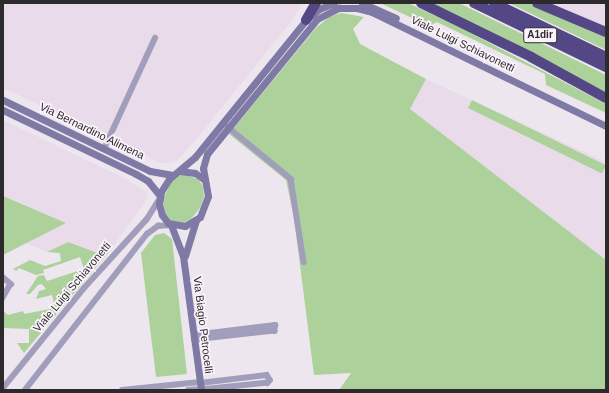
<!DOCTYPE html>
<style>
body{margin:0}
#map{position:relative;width:609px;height:393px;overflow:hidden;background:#eee6ee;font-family:Arial,sans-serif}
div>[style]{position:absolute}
.built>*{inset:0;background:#e9dbe9}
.green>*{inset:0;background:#add19a;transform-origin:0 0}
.street>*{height:5.5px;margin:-2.75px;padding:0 2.75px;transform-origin:2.75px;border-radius:2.75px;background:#a19ebc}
.secondary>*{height:7px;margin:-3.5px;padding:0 3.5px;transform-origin:3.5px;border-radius:3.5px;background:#7f7aa5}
.highway>*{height:10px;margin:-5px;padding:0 5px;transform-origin:5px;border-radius:5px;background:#534885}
span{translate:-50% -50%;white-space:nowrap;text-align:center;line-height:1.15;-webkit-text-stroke:3.5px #fbf3fb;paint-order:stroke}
.shield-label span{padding:1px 3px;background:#fbf3fb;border:1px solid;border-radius:3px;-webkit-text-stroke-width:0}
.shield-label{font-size:10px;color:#2d2a2d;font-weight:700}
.street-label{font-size:11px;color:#2d2a2d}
.frame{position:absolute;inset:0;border:4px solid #2d2a2d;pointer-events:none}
</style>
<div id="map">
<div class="built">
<div style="clip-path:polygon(3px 3px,302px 3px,292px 20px,199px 136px,177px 161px,168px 163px,161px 163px,3px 88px)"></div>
<div style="clip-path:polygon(549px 3px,606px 3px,606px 28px)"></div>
<div style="clip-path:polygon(426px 79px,606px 162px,606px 260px,410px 109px)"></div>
<div style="clip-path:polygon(3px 120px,128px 180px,146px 192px,148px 198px,109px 252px,103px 255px,68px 242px,47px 252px,26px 243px,66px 223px,3px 196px)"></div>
</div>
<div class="green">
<div style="clip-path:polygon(380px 3px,408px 3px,461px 28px,606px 104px,606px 113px,546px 85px,545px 74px,437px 22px,429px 26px)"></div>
<div style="clip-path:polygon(429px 3px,459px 3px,606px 75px,606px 94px)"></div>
<div style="clip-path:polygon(509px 3px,529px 3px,606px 37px,606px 50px)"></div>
<div style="clip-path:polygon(341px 13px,364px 17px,353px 29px,360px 44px,426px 79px,410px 109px,606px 260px,606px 390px,339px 390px,351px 373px,314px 375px,294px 218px,286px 180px,229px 134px,316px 28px,329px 17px)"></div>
<div style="left:472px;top:100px;width:149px;height:9px;rotate:26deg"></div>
<div style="clip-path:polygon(182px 174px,198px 179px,203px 186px,204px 197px,200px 208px,191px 219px,182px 224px,174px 223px,166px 218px,163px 200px,172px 180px)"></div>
<div style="clip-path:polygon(3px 196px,66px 223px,3px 255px)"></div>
<div style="clip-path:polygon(164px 233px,172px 239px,187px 374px,156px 377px,141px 253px,155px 235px)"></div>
<div style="clip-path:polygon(68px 242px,103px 255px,109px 252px,24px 353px,17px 343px,29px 343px,29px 329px,3px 328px,3px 311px,8px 315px,23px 311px,24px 314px,55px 308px,52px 295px,36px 299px,39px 291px,46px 289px,42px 284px,38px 285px,30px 294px,26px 294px,38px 276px,44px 275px,47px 281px,84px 269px,80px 257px,43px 270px,44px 273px,36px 275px,19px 268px,16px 271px,13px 269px,30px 260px,45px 266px,61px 261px,60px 253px,47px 252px)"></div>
</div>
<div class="street">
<div style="left:228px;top:127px;width:82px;rotate:39.5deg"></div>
<div style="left:291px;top:179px;width:84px;rotate:81.1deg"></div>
<div style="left:104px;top:149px;width:122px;rotate:-65.3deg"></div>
<div style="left:3px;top:277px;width:11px;rotate:41deg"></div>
<div style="left:11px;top:284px;width:16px;rotate:120deg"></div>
<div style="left:194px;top:335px;width:82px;rotate:-7deg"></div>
<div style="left:275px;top:325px;width:6px;rotate:90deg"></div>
<div style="left:275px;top:331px;width:81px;rotate:173.7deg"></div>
<div style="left:200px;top:383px;width:67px;rotate:-6.8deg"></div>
<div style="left:267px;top:375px;width:6px;rotate:59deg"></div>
<div style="left:270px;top:380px;width:4px;rotate:124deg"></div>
<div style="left:268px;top:383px;width:67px;rotate:174deg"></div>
<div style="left:3px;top:388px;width:129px;rotate:-51deg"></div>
<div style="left:84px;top:288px;width:93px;rotate:-47.6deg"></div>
<div style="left:147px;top:219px;width:22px;rotate:-58deg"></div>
<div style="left:25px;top:390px;width:198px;rotate:-52deg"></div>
<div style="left:147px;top:234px;width:14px;rotate:-36deg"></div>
<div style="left:158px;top:226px;width:13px;rotate:-4deg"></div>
<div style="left:122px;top:390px;width:78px;rotate:-5.9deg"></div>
<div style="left:188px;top:390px;width:13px;rotate:-4deg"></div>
</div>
<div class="secondary">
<div style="left:334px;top:3px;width:16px;rotate:158deg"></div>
<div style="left:319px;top:9px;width:17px;rotate:140deg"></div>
<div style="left:306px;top:20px;width:176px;rotate:129deg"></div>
<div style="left:195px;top:157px;width:34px;rotate:140deg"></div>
<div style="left:169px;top:179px;width:15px;rotate:122deg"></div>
<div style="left:161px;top:192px;width:12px;rotate:99deg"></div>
<div style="left:159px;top:204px;width:11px;rotate:75deg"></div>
<div style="left:162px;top:215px;width:10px;rotate:53deg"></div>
<div style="left:168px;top:223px;width:17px;rotate:10deg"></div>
<div style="left:185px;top:226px;width:17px;rotate:-31deg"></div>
<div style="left:200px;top:217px;width:22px;rotate:-69deg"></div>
<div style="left:208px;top:196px;width:28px;rotate:-100deg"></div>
<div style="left:203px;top:168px;width:15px;rotate:-74deg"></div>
<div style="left:207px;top:154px;width:174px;rotate:-50.8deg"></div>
<div style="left:317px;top:19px;width:25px;rotate:-27deg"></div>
<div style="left:339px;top:8px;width:18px"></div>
<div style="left:357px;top:8px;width:16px;rotate:15deg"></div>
<div style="left:372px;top:12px;width:260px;rotate:26deg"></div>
<div style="left:362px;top:3px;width:37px;rotate:24deg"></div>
<div style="left:3px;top:100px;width:163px;rotate:25.8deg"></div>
<div style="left:150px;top:171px;width:23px;rotate:10deg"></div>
<div style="left:3px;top:110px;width:148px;rotate:25.7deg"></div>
<div style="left:136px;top:174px;width:14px;rotate:30deg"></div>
<div style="left:148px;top:181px;width:19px;rotate:51deg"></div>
<div style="left:180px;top:171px;width:15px;rotate:8deg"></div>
<div style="left:195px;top:173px;width:12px;rotate:35deg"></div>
<div style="left:171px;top:225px;width:33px;rotate:69deg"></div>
<div style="left:183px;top:256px;width:135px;rotate:82.3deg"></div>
<div style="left:185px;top:256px;width:37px;rotate:-73deg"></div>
</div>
<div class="highway">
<div style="left:421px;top:3px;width:123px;rotate:26.1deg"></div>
<div style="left:531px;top:57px;width:85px;rotate:28.7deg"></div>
<div style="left:474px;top:3px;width:147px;rotate:25.9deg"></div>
<div style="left:494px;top:3px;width:124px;rotate:25.7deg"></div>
<div style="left:537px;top:3px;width:75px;rotate:22.8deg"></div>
<div style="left:306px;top:20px;width:20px;rotate:-60deg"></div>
</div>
<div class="shield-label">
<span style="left:540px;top:35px">A1dir</span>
</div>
<div class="street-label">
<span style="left:463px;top:44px;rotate:26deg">Viale Luigi Schiavonetti</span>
<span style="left:92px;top:131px;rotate:26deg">Via Bernardino Alimena</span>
<span style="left:72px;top:287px;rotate:-50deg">Viale Luigi Schiavonetti</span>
<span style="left:203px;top:325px;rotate:83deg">Via Biagio Petrocelli</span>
</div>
<div class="frame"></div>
</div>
